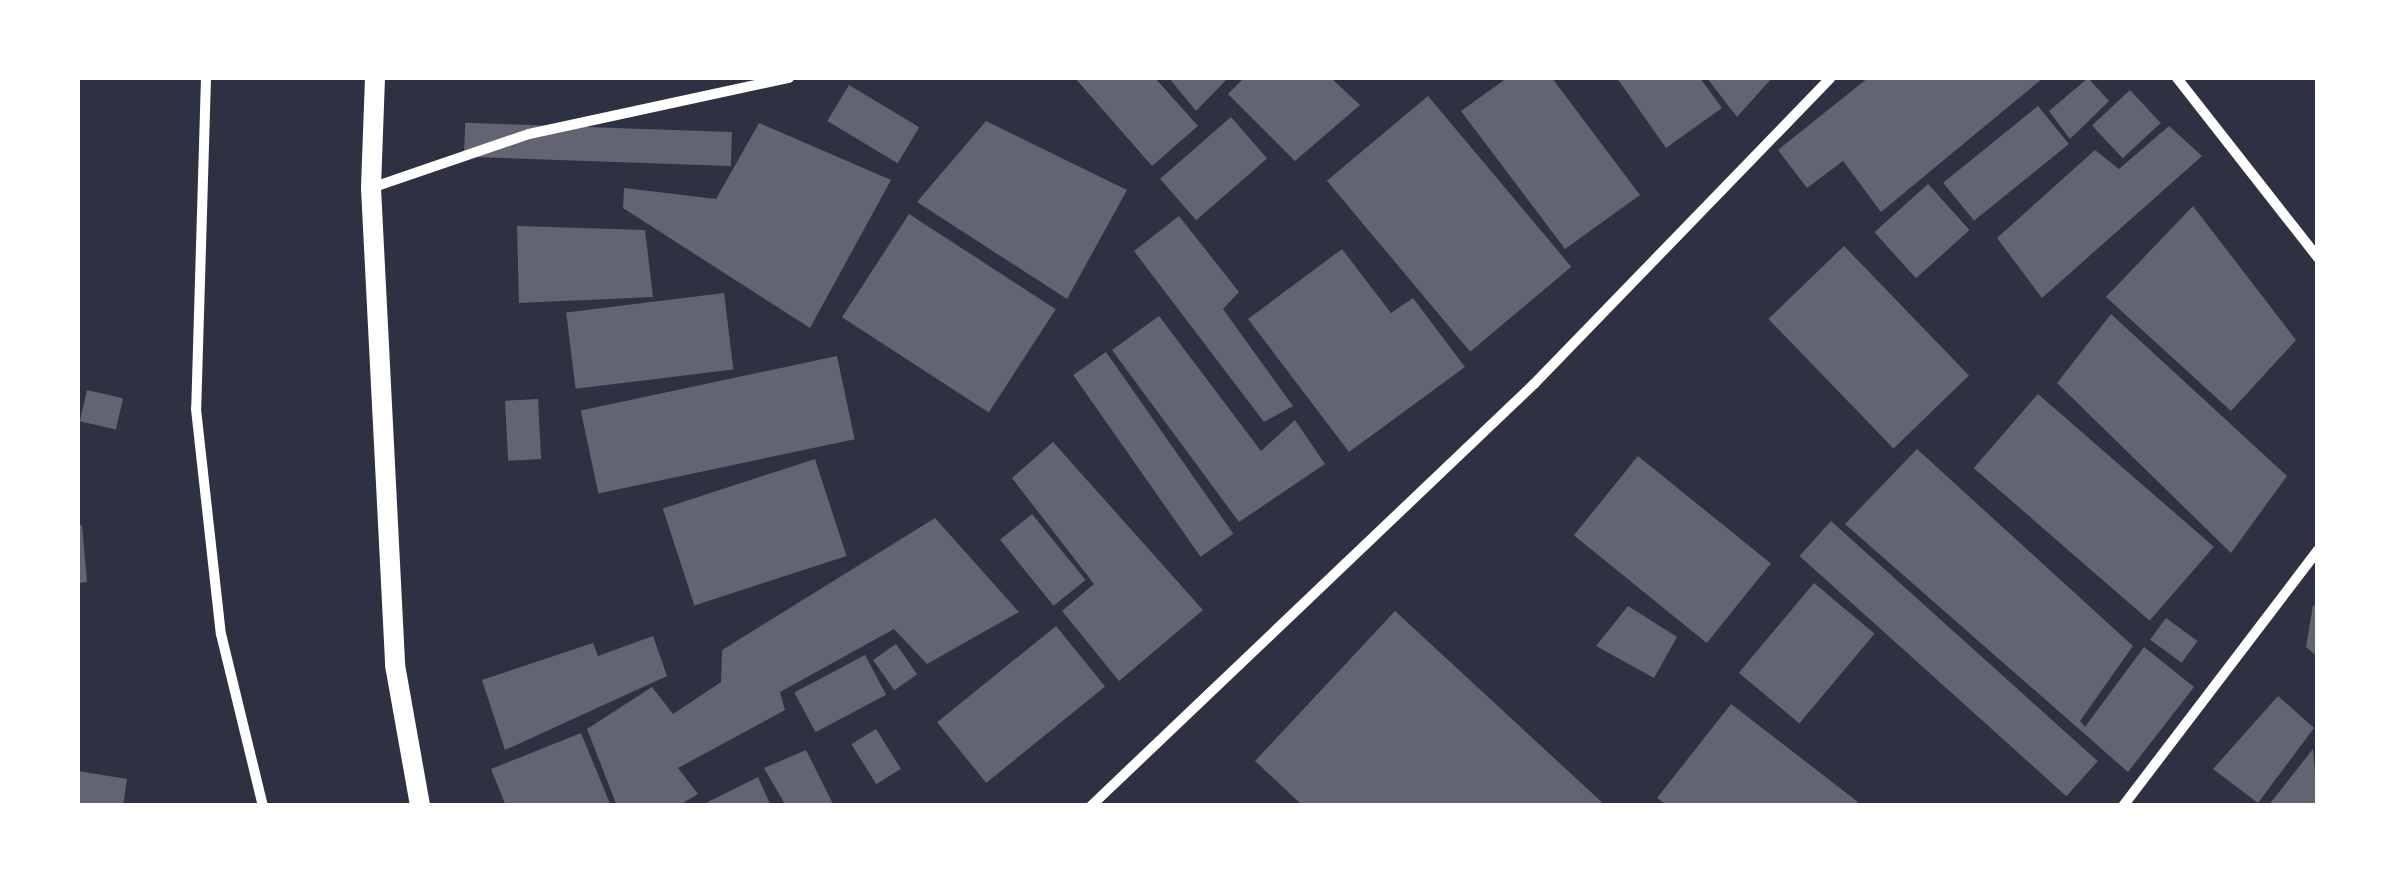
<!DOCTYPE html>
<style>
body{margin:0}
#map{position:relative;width:2395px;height:883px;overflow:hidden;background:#2d3142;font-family:"Work Sans",sans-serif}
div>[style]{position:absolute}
.building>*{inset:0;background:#626471;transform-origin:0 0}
.minor>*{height:10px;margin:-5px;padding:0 5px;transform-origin:5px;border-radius:5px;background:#fff}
.secondary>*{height:20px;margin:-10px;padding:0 10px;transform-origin:10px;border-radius:10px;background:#fff}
span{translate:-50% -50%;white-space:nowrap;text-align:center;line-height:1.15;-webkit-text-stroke:10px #fff;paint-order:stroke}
.frame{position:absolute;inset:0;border:80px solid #fff;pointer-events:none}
</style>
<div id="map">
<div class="building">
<div style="clip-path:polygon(1075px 78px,1155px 78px,1198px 126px,1152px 166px)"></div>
<div style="clip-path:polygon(1169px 78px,1228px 78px,1196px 111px)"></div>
<div style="clip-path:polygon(1244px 78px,1331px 78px,1360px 105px,1295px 161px,1228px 94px)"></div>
<div style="clip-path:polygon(1507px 78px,1552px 78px,1640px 195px,1565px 249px,1461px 111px)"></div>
<div style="clip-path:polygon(1617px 78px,1700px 78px,1722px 108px,1666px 148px)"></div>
<div style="clip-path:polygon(1707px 78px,1772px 78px,1737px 117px)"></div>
<div style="clip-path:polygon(1868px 78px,2043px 78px,1881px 212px,1843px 161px,1807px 188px,1778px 150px)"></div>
<div style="clip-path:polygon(2088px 78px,2109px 101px,2070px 139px,2049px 111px)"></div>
<div style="left:849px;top:85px;width:82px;height:42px;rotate:31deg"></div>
<div style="left:2130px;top:90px;width:45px;height:52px;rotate:47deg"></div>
<div style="left:1428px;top:96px;width:223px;height:132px;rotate:50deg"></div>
<div style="left:2038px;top:106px;width:49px;height:122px;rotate:51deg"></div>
<div style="left:1231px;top:117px;width:55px;height:94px;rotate:49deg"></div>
<div style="clip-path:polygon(986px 121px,1127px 190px,1067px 299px,917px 202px)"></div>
<div style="clip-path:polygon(759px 123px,891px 180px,810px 328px,623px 208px,624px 188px,716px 199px)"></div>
<div style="clip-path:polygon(2169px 126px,2202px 156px,2042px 298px,1997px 238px,2095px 150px,2119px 169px)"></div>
<div style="left:732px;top:132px;width:34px;height:267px;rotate:92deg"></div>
<div style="left:1928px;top:184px;width:62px;height:72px;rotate:48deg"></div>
<div style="clip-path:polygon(2193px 206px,2296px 340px,2231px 411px,2106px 297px)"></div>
<div style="left:909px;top:214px;width:175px;height:123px;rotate:33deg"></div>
<div style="clip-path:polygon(1179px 216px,1239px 292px,1223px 309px,1293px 406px,1264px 422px,1134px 251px)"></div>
<div style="clip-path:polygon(517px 226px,645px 230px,653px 297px,519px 303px)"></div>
<div style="left:1844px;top:246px;width:180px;height:105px;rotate:46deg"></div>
<div style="clip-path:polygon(1342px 249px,1391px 313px,1413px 298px,1465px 367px,1349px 452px,1248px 319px)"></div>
<div style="left:724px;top:293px;width:77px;height:159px;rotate:83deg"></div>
<div style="clip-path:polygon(2111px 314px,2287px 476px,2231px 553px,2057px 383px)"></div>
<div style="clip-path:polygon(1159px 316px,1261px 451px,1295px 420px,1325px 464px,1239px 522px,1112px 350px)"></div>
<div style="left:1106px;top:352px;width:222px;height:40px;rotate:55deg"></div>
<div style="left:837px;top:356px;width:85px;height:262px;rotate:78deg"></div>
<div style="left:87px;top:390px;width:37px;height:32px;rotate:13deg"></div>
<div style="left:2038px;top:394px;width:233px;height:98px;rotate:41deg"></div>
<div style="left:538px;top:399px;width:60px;height:33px;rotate:87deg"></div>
<div style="clip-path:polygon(1053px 442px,1203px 610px,1119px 681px,1062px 611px,1094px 584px,1012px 478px)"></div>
<div style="clip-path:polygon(1917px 449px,2133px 646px,2080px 721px,2085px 727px,2144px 647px,2194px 687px,2128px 772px,1845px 524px)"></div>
<div style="left:1638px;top:456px;width:171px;height:102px;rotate:39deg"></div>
<div style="left:815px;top:459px;width:102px;height:160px;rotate:72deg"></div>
<div style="left:1032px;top:514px;width:85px;height:41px;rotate:51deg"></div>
<div style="clip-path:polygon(935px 518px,1019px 612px,927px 664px,894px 629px,780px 692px,785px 710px,678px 768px,698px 794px,678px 806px,617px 806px,587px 729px,652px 687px,673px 714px,721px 682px,722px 650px)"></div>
<div style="left:1831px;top:521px;width:359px;height:47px;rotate:42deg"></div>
<div style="clip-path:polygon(82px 525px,87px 582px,78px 583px,78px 526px)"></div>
<div style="left:1814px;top:583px;width:79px;height:117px;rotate:40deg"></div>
<div style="clip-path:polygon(2313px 605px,2318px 609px,2318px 657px,2306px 647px)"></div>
<div style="clip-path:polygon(1628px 606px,1677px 637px,1654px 678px,1596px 646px)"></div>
<div style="clip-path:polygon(1395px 611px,1606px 806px,1303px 806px,1255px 761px)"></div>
<div style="left:2166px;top:618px;width:39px;height:27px;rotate:36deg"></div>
<div style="left:1056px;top:626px;width:78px;height:153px;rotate:51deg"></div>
<div style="clip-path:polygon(653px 636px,667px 676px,505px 750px,482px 680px,593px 643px,598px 656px)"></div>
<div style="left:896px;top:644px;width:37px;height:28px;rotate:55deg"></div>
<div style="left:865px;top:655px;width:45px;height:80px;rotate:62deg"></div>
<div style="clip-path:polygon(2278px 696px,2314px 728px,2258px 803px,2213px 769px)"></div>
<div style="clip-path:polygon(1731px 704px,1858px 802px,1855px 806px,1668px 806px,1657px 798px)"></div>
<div style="left:876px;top:729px;width:47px;height:29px;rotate:58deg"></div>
<div style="clip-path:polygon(581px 733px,611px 806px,506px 806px,491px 769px)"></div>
<div style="clip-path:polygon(2313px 749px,2318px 806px,2268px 806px)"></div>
<div style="clip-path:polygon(806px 750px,834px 806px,786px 806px,764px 768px)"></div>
<div style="clip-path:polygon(78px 771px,127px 779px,123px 806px,78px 806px)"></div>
<div style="clip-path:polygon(758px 777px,771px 806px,700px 806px)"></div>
</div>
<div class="minor">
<div style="left:206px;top:78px;width:331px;rotate:91.7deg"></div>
<div style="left:196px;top:409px;width:226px;rotate:83.7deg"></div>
<div style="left:221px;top:634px;width:177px;rotate:76.3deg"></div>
<div style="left:2177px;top:78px;width:229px;rotate:51.9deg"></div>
<div style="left:371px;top:188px;width:167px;rotate:-18.9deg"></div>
<div style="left:529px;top:134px;width:266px;rotate:-12.2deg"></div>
<div style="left:1091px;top:806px;width:612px;rotate:-43.61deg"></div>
<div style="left:1534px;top:384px;width:426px;rotate:-45.9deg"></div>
<div style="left:2123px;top:806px;width:322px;rotate:-52.7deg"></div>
</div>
<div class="secondary">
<div style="left:375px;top:78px;width:110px;rotate:92.1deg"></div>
<div style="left:371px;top:188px;width:478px;rotate:87.1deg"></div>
<div style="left:395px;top:665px;width:143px;rotate:79.9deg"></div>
</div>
<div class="frame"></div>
</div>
